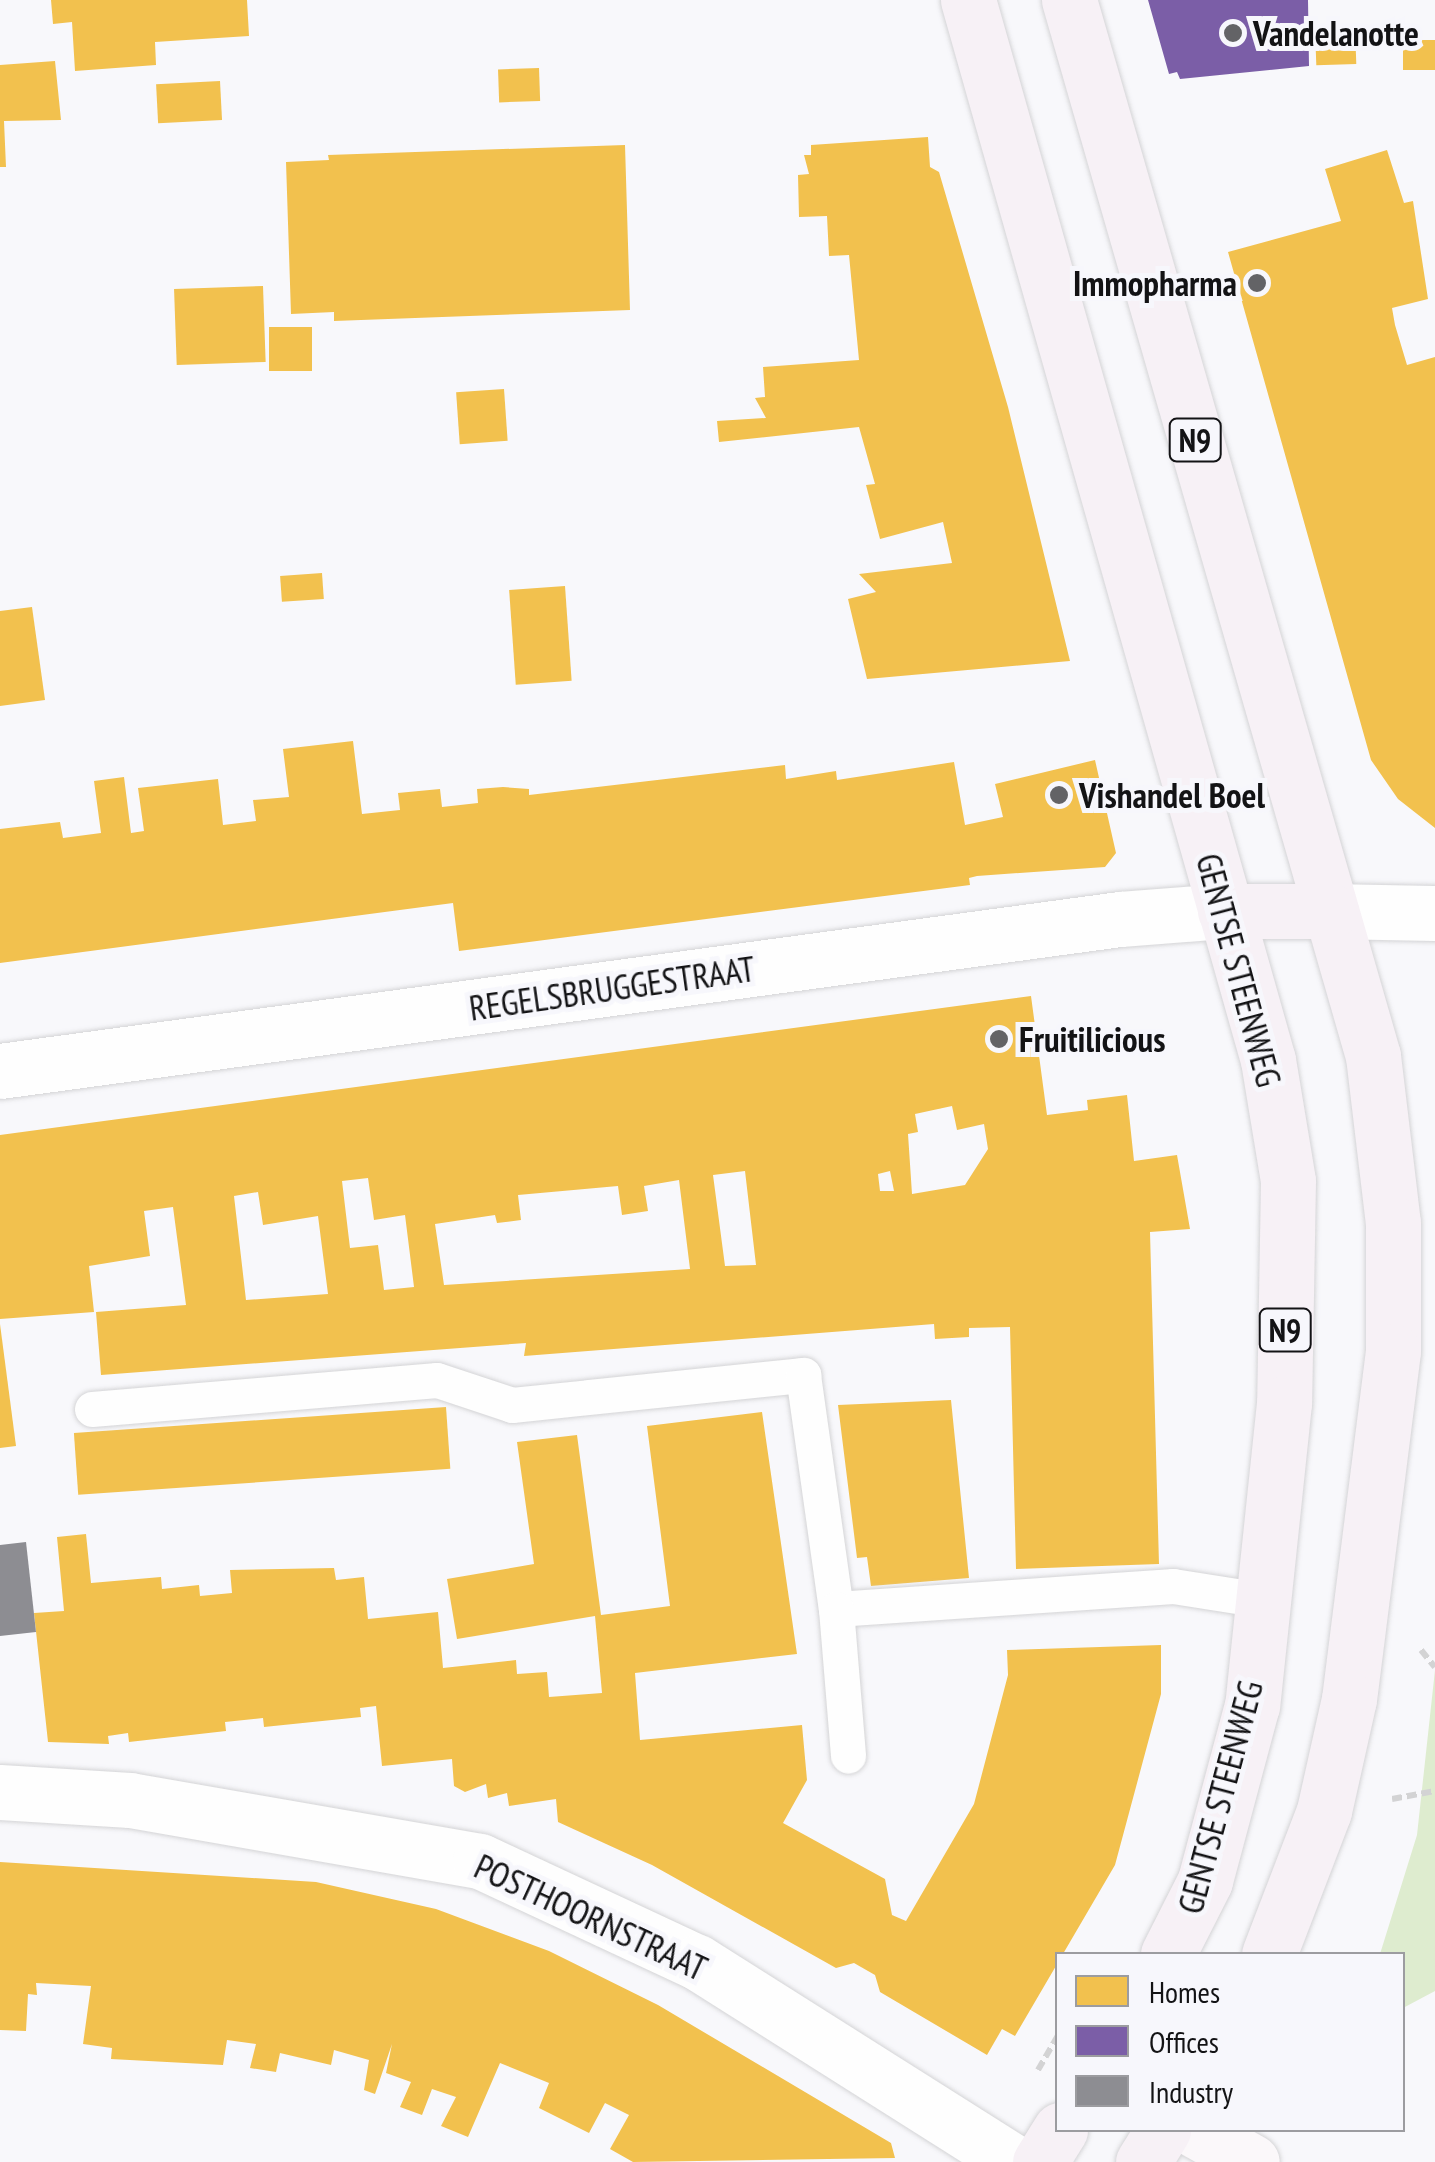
<!DOCTYPE html>
<style>
body{margin:0}
#map{position:relative;width:1435px;height:2162px;overflow:hidden;background:#f8f8fb;font-family:"PT Sans Narrow",sans-serif}
div>[style]{position:absolute}
.green>*{inset:0;background:#deeccf}
.homes>*{inset:0;background:#f2c14e;transform-origin:0 0}
.offices>*{inset:0;background:#7b5ea7}
.industry>*{inset:0;background:#8d8d92}
.path>*{height:6px;margin-top:-3px;transform-origin:0;background:repeating-linear-gradient(90deg,#d3d3d4 0 10px,transparent 0 15px)}
.roads{filter:drop-shadow(0 0 2px #d4d4d6) drop-shadow(0 0 2px #d4d4d6)}
.lane>*{height:35px;margin:-17.5px;padding:0 17.5px;transform-origin:17.5px;border-radius:17.5px;background:#fefefe}
.street>*{height:55px;margin:-27.5px;padding:0 27.5px;transform-origin:27.5px;border-radius:27.5px;background:#fefefe}
.secondary>*{height:55px;margin:-27.5px;padding:0 27.5px;transform-origin:27.5px;border-radius:27.5px;background:#fbf8fa}
.primary>*{height:55px;margin:-27.5px;padding:0 27.5px;transform-origin:27.5px;border-radius:27.5px;background:#f7f1f6}
.dots>*{width:28px;height:28px;translate:-50% -50%;box-sizing:border-box;border:5px solid #f7f7fc;border-radius:50%}
span{translate:-50% -50%;white-space:nowrap;text-align:center;line-height:1.15;-webkit-text-stroke:10px #f7f7fc;paint-order:stroke}
.shield-label span{padding:2px 8px;background:#f7f7fc;border:2px solid;border-radius:8px;-webkit-text-stroke-width:0}
.shield-label{font-size:32px;color:#131315;font-weight:700}
.poi-label{font-size:35px;color:#131315;font-weight:700}
.left{translate:0 -50%;text-align:left}
.right{translate:-100% -50%;text-align:right}
.street-label{font-size:35px;color:#131315}
.legend{position:absolute;left:1055px;top:1952px;width:350px;height:180px;box-sizing:border-box;background:#f7f7fc;border:2px solid #9c9ca0;margin:0;padding:12px 18px;list-style:none;font-size:30px;color:#131315}
.legend li{display:flex;align-items:center;gap:20px;height:50px}
.legend b{width:50px;border:2px solid #9c9ca0}
</style>
<div id="map">
<div class="green">
<div style="clip-path:polygon(1435px 1670px,1435px 1991px,1403px 2008px,1402px 1954px,1380px 1954px,1417px 1835px)"></div>
</div>
<div class="homes">
<div style="clip-path:polygon(51px 0,247px 0,249px 36px,155px 42px,156px 65px,75px 71px,72px 22px,53px 24px)"></div>
<div style="left:1355px;top:27px;width:37px;height:40px;rotate:88deg"></div>
<div style="left:1435px;top:40px;width:30px;height:32px;rotate:90deg"></div>
<div style="clip-path:polygon(55px 61px,61px 120px,4px 121px,6px 167px,0 167px,0 65px)"></div>
<div style="left:539px;top:68px;width:33px;height:41px;rotate:88deg"></div>
<div style="left:220px;top:81px;width:39px;height:64px;rotate:87deg"></div>
<div style="clip-path:polygon(928px 137px,930px 167px,939px 172px,1008px 407px,1070px 661px,867px 679px,848px 599px,876px 592px,859px 574px,952px 563px,943px 522px,880px 539px,866px 485px,875px 484px,859px 427px,719px 442px,717px 421px,766px 418px,755px 398px,765px 397px,763px 367px,859px 360px,849px 255px,829px 256px,827px 216px,799px 217px,798px 175px,809px 174px,804px 155px,811px 155px,811px 145px)"></div>
<div style="clip-path:polygon(625px 145px,630px 310px,334px 321px,334px 312px,291px 314px,286px 162px,329px 160px,328px 155px)"></div>
<div style="clip-path:polygon(1387px 150px,1404px 203px,1413px 201px,1428px 299px,1392px 308px,1395px 325px,1407px 365px,1435px 357px,1435px 828px,1398px 799px,1371px 760px,1228px 252px,1341px 221px,1325px 169px)"></div>
<div style="left:263px;top:286px;width:76px;height:89px;rotate:88deg"></div>
<div style="left:269px;top:327px;width:43px;height:44px"></div>
<div style="left:504px;top:389px;width:52px;height:48px;rotate:86deg"></div>
<div style="left:322px;top:573px;width:26px;height:42px;rotate:86deg"></div>
<div style="left:565px;top:586px;width:95px;height:56px;rotate:86deg"></div>
<div style="clip-path:polygon(32px 607px,45px 700px,0 706px,0 611px)"></div>
<div style="clip-path:polygon(353px 741px,362px 814px,400px 810px,398px 793px,440px 789px,442px 807px,478px 803px,477px 789px,503px 787px,529px 789px,529px 795px,785px 765px,786px 779px,836px 771px,837px 780px,954px 762px,965px 825px,1003px 817px,995px 784px,1095px 760px,1116px 853px,1105px 867px,977px 876px,969px 878px,970px 885px,459px 951px,453px 903px,0 963px,0 829px,60px 822px,63px 838px,101px 833px,94px 781px,124px 777px,131px 833px,144px 831px,138px 788px,218px 779px,223px 825px,256px 821px,253px 800px,289px 797px,283px 749px)"></div>
<div style="clip-path:polygon(evenodd,1031px 996px,1047px 1115px,1088px 1110px,1087px 1100px,1127px 1095px,1134px 1161px,1177px 1155px,1190px 1229px,1150px 1232px,1159px 1564px,1016px 1569px,1010px 1327px,969px 1328px,969px 1337px,935px 1339px,934px 1324px,524px 1356px,526px 1343px,101px 1375px,96px 1312px,186px 1305px,173px 1207px,144px 1211px,150px 1256px,89px 1266px,94px 1312px,0 1319px,0 1135px,1031px 996px,952px 1106px,957px 1130px,984px 1124px,988px 1149px,965px 1185px,912px 1194px,908px 1134px,918px 1132px,915px 1114px,952px 1106px,1031px 996px,745px 1171px,756px 1265px,725px 1266px,713px 1175px,745px 1171px,1031px 996px,890px 1171px,894px 1191px,880px 1191px,878px 1174px,890px 1171px,1031px 996px,368px 1178px,374px 1220px,405px 1215px,414px 1287px,384px 1290px,378px 1245px,350px 1248px,342px 1181px,368px 1178px,1031px 996px,679px 1180px,690px 1269px,444px 1285px,435px 1224px,495px 1215px,497px 1223px,521px 1220px,518px 1195px,618px 1186px,622px 1215px,648px 1211px,644px 1186px,679px 1180px,1031px 996px,258px 1192px,263px 1225px,318px 1216px,328px 1294px,246px 1300px,234px 1196px,258px 1192px)"></div>
<div style="clip-path:polygon(0 1324px,16px 1446px,0 1448px)"></div>
<div style="clip-path:polygon(951px 1400px,969px 1578px,871px 1586px,867px 1557px,857px 1558px,838px 1405px)"></div>
<div style="left:446px;top:1407px;width:62px;height:373px;rotate:86deg"></div>
<div style="clip-path:polygon(762px 1412px,797px 1654px,635px 1673px,640px 1740px,802px 1725px,807px 1780px,783px 1823px,885px 1879px,892px 1915px,906px 1921px,974px 1804px,1008px 1675px,1007px 1650px,1161px 1645px,1161px 1694px,1115px 1865px,1015px 2036px,1002px 2029px,987px 2055px,880px 1992px,875px 1975px,854px 1963px,836px 1968px,652px 1865px,558px 1822px,556px 1799px,509px 1806px,507px 1793px,488px 1798px,486px 1784px,465px 1792px,454px 1786px,452px 1759px,382px 1766px,376px 1706px,360px 1708px,361px 1717px,264px 1727px,263px 1718px,225px 1722px,226px 1731px,129px 1742px,128px 1733px,108px 1736px,109px 1744px,48px 1742px,34px 1613px,64px 1611px,57px 1537px,86px 1534px,91px 1583px,161px 1577px,162px 1589px,199px 1585px,200px 1596px,232px 1593px,230px 1570px,334px 1568px,336px 1580px,364px 1577px,368px 1619px,438px 1612px,443px 1668px,516px 1660px,517px 1674px,547px 1672px,549px 1697px,602px 1693px,595px 1616px,457px 1639px,447px 1579px,534px 1564px,517px 1442px,577px 1435px,601px 1615px,632px 1611px,670px 1606px,647px 1426px)"></div>
<div style="clip-path:polygon(0 1862px,316px 1882px,436px 1909px,549px 1951px,658px 2005px,891px 2143px,895px 2158px,633px 2162px,610px 2149px,629px 2115px,605px 2103px,589px 2133px,539px 2108px,549px 2083px,500px 2063px,468px 2137px,441px 2126px,456px 2097px,432px 2089px,422px 2115px,400px 2107px,411px 2082px,386px 2073px,392px 2044px,375px 2094px,364px 2090px,369px 2060px,334px 2050px,331px 2065px,280px 2053px,276px 2072px,250px 2068px,256px 2044px,227px 2040px,223px 2065px,111px 2059px,112px 2048px,83px 2044px,91px 1986px,36px 1983px,37px 1995px,28px 1994px,26px 2031px,0 2030px)"></div>
</div>
<div class="offices">
<div style="clip-path:polygon(1148px 0,1308px 0,1309px 66px,1180px 79px,1177px 72px,1169px 74px)"></div>
</div>
<div class="industry">
<div style="clip-path:polygon(26px 1542px,36px 1632px,0 1636px,0 1545px)"></div>
</div>
<div class="path">
<div style="left:1421px;top:1650px;width:22px;rotate:51deg"></div>
<div style="left:1392px;top:1799px;width:44px;rotate:-10.5deg"></div>
<div style="left:1038px;top:2070px;width:39px;rotate:-60deg"></div>
</div>
<div class="roads">
<div class="lane">
<div style="left:92px;top:1409px;width:346px;rotate:-4.8deg"></div>
<div style="left:437px;top:1380px;width:79px;rotate:18.4deg"></div>
<div style="left:512px;top:1405px;width:293px;rotate:-5.9deg"></div>
<div style="left:803px;top:1375px;width:236px;rotate:82deg"></div>
<div style="left:836px;top:1609px;width:338px;rotate:-3.9deg"></div>
<div style="left:1173px;top:1586px;width:90px;rotate:8.9deg"></div>
<div style="left:836px;top:1609px;width:147px;rotate:85.3deg"></div>
</div>
<div class="street">
<div style="left:1331px;top:911px;width:104px;rotate:1.1deg"></div>
<div style="left:0;top:1071px;width:1130px;rotate:-7.73deg"></div>
<div style="left:1120px;top:919px;width:105px;rotate:-4.4deg"></div>
<div style="left:0;top:1792px;width:130px;rotate:3.5deg"></div>
<div style="left:130px;top:1800px;width:355px;rotate:9.9deg"></div>
<div style="left:480px;top:1861px;width:239px;rotate:25deg"></div>
<div style="left:697px;top:1962px;width:374px;rotate:32.3deg"></div>
</div>
<div class="secondary">
<div style="left:1195px;top:2130px;width:65px;rotate:29.3deg"></div>
</div>
<div class="primary">
<div style="left:968px;top:0;width:1102px;rotate:74.2deg"></div>
<div style="left:1268px;top:1060px;width:123px;rotate:80.6deg"></div>
<div style="left:1288px;top:1181px;width:222px;rotate:91deg"></div>
<div style="left:1284px;top:1403px;width:304px;rotate:96deg"></div>
<div style="left:1252px;top:1705px;width:182px;rotate:105deg"></div>
<div style="left:1205px;top:1881px;width:82px;rotate:116.9deg"></div>
<div style="left:1069px;top:0;width:1099px;rotate:73.94deg"></div>
<div style="left:1373px;top:1056px;width:168px;rotate:83.2deg"></div>
<div style="left:1393px;top:1223px;width:128px;rotate:90deg"></div>
<div style="left:1393px;top:1351px;width:351px;rotate:97.2deg"></div>
<div style="left:1349px;top:1699px;width:115px;rotate:102.6deg"></div>
<div style="left:1324px;top:1811px;width:153px;rotate:111deg"></div>
<div style="left:1225px;top:911px;width:106px"></div>
<div style="left:1040px;top:2162px;width:38px;rotate:-58deg"></div>
<div style="left:1143px;top:2162px;width:38px;rotate:-58deg"></div>
</div>
</div>
<div class="dots">
<div style="left:1233px;top:33px;background:#636366"></div>
<div style="left:1257px;top:283px;background:#636366"></div>
<div style="left:1059px;top:795px;background:#636366"></div>
<div style="left:999px;top:1039px;background:#636366"></div>
</div>
<div class="shield-label">
<span style="left:1195px;top:440px">N9</span>
<span style="left:1285px;top:1330px">N9</span>
</div>
<div class="poi-label">
<span class="left" style="left:1253px;top:33px">Vandelanotte</span>
<span class="right" style="left:1237px;top:283px">Immopharma</span>
<span class="left" style="left:1079px;top:795px">Vishandel Boel</span>
<span class="left" style="left:1019px;top:1039px">Fruitilicious</span>
</div>
<div class="street-label">
<span style="left:1239px;top:970px;rotate:75deg">GENTSE STEENWEG</span>
<span style="left:612px;top:988px;rotate:-8deg">REGELSBRUGGESTRAAT</span>
<span style="left:1220px;top:1797px;rotate:-75deg">GENTSE STEENWEG</span>
<span style="left:591px;top:1917px;rotate:25deg">POSTHOORNSTRAAT</span>
</div>
<ul class="legend">
<li><b style="height:28px;background:#f2c14e"></b>Homes</li>
<li><b style="height:28px;background:#7b5ea7"></b>Offices</li>
<li><b style="height:28px;background:#8d8d92"></b>Industry</li>
</ul>
</div>
